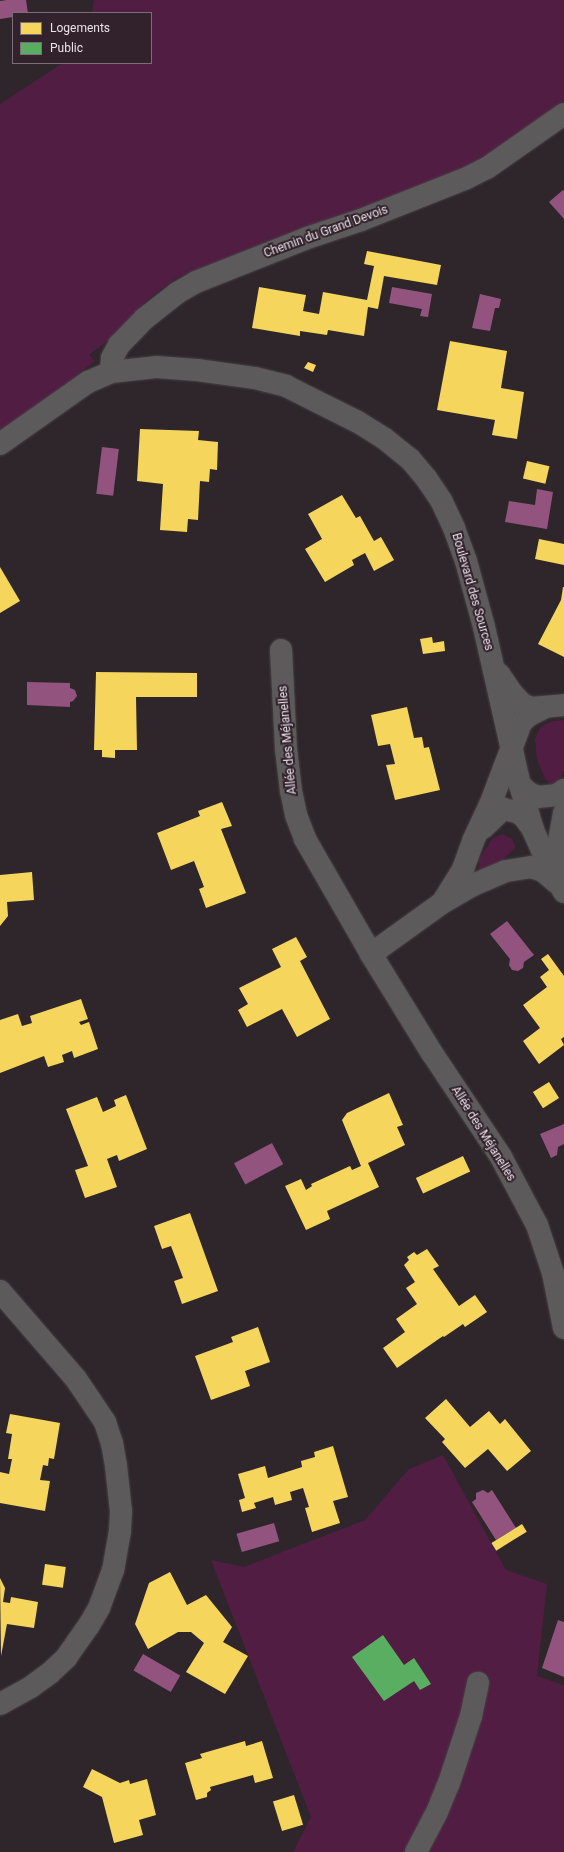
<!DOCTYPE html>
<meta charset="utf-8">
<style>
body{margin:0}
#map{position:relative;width:564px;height:1852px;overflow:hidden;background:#2e262a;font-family:Roboto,sans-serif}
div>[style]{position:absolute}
.green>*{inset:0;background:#521d43}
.water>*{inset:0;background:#92547e;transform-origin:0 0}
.homes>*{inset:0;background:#f6d55c;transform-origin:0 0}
.public>*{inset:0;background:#5aae61}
.roads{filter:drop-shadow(0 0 1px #484144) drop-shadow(0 0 1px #484144)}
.minor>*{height:22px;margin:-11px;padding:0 11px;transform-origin:11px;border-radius:11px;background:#5d5a5b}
span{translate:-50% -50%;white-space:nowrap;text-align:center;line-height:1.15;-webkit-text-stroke:4px #31222b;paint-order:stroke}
.street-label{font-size:12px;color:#ebe1e7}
.legend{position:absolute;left:12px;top:12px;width:140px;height:52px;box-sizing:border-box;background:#31222b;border:1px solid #7b6e76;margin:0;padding:5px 7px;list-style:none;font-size:12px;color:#ebe1e7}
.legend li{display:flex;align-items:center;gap:8px;height:20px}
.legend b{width:20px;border:1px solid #7b6e76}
</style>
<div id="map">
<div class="green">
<div style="clip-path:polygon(94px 0,564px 0,564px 101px,493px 153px,447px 179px,295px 232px,176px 278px,146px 301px,110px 339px,89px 355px,95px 361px,0 434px,0 104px,63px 63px,151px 63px,151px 13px,92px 13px)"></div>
<div style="clip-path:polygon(564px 720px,564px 770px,559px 781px,550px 784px,545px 779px,537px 759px,535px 739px,540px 728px,543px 725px,553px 721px)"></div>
<div style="clip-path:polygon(502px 834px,512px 839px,515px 846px,514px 849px,498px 864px,481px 871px,479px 868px,479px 859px,492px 839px)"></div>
<div style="clip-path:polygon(443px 1455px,506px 1570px,547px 1584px,537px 1676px,564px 1685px,564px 1852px,293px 1852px,311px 1817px,211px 1560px,244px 1567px,365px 1520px,409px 1469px)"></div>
</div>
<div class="water">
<div style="clip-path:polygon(7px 0,26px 0,28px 13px,13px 13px,13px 17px,0 19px,0 1px)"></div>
<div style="clip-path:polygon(563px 190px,564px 191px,564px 219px,549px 202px)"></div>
<div style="clip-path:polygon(392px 287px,432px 294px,428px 317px,420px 316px,422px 309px,389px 303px)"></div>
<div style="clip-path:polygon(480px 294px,501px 299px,499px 308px,495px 308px,490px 331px,472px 328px)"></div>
<div style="left:102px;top:447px;width:17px;height:47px;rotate:7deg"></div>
<div style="clip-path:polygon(537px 489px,553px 492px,547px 529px,505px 522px,509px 501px,535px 505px)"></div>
<div style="clip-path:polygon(27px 682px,70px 683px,70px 688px,75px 690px,77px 696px,73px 701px,70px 702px,70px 707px,27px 705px)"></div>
<div style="clip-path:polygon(507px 921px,534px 955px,524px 962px,523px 968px,518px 971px,512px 970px,509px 965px,510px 959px,490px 934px)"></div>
<div style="clip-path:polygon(564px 1124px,564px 1144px,558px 1147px,557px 1155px,551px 1158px,540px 1134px)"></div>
<div style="left:272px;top:1143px;width:24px;height:43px;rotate:62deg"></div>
<div style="clip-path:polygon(483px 1490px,488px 1493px,492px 1490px,516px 1528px,496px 1540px,472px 1502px,476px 1499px,476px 1493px)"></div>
<div style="left:274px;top:1523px;width:19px;height:39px;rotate:74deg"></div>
<div style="clip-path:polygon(558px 1620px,564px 1622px,564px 1677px,542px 1668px)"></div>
<div style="left:143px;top:1654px;width:43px;height:19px;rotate:30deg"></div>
</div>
<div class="homes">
<div style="clip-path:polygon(367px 251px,441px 265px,437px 285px,384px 276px,378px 309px,368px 307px,364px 336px,328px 330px,327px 335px,300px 331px,300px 336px,252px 328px,259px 287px,306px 295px,303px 311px,319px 314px,323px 292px,367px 300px,374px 266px,364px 264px)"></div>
<div style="clip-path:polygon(450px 341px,507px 351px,501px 388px,524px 392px,517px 439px,492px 435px,495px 420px,437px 410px)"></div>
<div style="clip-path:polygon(308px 362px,316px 365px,313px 372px,304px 368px)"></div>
<div style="clip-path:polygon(140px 429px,199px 431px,198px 440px,218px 442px,217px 470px,210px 469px,209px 482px,200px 481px,198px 520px,188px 519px,187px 532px,160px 530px,163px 484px,137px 481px)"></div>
<div style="left:527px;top:461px;width:23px;height:18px;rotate:13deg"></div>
<div style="clip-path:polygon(342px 495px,356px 518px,360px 516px,374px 541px,381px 537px,394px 560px,374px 571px,365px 553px,352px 560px,354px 565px,325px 582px,305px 549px,322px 539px,308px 514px)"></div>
<div style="clip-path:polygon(539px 539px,564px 544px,564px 565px,535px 559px)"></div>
<div style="clip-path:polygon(0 567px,20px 601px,0 613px)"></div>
<div style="clip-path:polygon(563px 587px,564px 587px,564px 657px,538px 644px,561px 600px)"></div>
<div style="clip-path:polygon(432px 637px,433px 643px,444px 641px,445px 651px,423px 654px,420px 639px)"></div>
<div style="clip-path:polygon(96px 672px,197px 673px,197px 697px,136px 697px,137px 750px,115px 750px,115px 758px,102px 757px,102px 750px,94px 750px)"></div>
<div style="clip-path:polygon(407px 707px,414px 738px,422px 737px,424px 748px,429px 747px,440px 790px,395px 800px,386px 765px,395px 764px,390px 744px,378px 746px,371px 715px)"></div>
<div style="clip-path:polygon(222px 802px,232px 826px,221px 829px,246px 893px,206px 908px,199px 889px,204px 887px,194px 861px,171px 870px,157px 833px,200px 816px,198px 811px)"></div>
<div style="clip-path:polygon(32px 872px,34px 900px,7px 902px,8px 916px,0 926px,0 875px)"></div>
<div style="clip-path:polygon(296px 937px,307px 957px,300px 961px,330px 1019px,297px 1037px,282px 1009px,247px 1027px,238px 1010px,248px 1004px,239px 988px,281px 967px,272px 949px)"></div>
<div style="clip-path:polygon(548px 954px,564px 976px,564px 1037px,561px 1039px,564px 1045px,539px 1064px,523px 1041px,540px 1028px,523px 1005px,547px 987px,540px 977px,549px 970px,541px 959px)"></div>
<div style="clip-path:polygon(81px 999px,88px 1019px,79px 1022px,81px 1025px,89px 1022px,98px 1049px,74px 1058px,72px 1051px,62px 1055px,64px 1062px,48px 1067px,44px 1056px,0 1073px,0 1020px,18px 1014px,22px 1026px,32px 1023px,30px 1016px)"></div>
<div style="left:549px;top:1082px;width:19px;height:19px;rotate:58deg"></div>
<div style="clip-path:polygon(389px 1093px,403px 1125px,397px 1127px,405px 1145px,368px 1163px,379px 1187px,327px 1211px,330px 1219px,306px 1230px,285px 1186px,301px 1179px,306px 1190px,312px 1186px,311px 1184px,350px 1166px,352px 1170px,361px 1166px,342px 1120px,347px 1113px)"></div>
<div style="clip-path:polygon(126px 1095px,147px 1149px,119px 1161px,117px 1155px,107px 1159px,117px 1187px,85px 1198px,75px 1170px,88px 1166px,66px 1109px,97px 1097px,103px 1112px,116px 1106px,114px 1100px)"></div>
<div style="left:463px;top:1156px;width:17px;height:52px;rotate:65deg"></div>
<div style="clip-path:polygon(190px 1213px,218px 1291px,182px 1304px,174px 1281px,183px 1278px,171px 1246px,162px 1249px,154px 1226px)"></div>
<div style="clip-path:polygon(427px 1249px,439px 1266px,433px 1269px,459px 1306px,475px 1295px,487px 1312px,465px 1327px,463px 1324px,444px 1337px,443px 1336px,397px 1368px,383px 1348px,405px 1332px,396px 1319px,417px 1304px,406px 1288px,415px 1282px,404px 1265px,409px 1260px,407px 1257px,414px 1252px,417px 1255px)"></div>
<div style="clip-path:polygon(258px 1327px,270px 1362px,245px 1371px,250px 1386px,211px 1400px,195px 1356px,233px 1342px,231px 1337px)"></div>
<div style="clip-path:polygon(446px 1399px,470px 1427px,489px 1411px,500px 1424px,505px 1419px,531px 1451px,507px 1471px,488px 1449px,465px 1468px,442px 1442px,445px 1439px,425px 1418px)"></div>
<div style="clip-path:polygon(10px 1414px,60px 1423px,54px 1459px,49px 1458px,48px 1466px,43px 1465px,40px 1480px,50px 1481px,45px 1511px,0 1503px,0 1472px,9px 1474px,12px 1459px,8px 1459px,12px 1434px,6px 1433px)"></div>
<div style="clip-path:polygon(333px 1446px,348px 1497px,333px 1501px,340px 1523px,312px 1532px,305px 1508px,309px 1507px,303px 1488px,290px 1492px,292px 1500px,275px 1505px,273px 1497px,254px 1503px,256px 1508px,242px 1512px,239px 1500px,245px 1498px,238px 1474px,265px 1466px,268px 1478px,302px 1467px,301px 1461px,315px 1457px,314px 1452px)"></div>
<div style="left:522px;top:1524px;width:9px;height:36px;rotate:58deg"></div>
<div style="left:45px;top:1564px;width:21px;height:21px;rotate:8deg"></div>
<div style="clip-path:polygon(170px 1572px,187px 1605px,206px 1595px,232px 1627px,223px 1642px,248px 1656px,225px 1694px,186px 1672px,204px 1643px,191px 1632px,178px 1632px,148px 1649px,135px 1624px,149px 1583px)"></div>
<div style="clip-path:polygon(0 1578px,5px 1588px,3px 1602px,10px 1603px,11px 1597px,38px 1602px,34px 1628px,7px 1624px,1px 1656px)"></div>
<div style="clip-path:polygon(245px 1741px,246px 1746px,262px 1741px,273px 1778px,255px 1783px,253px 1775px,210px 1787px,211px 1790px,207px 1793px,207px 1797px,196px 1800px,185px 1763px,202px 1758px,200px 1754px)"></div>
<div style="clip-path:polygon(92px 1769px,120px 1783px,129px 1780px,130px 1784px,147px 1779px,156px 1815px,139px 1820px,143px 1835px,114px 1843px,102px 1797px,83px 1787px)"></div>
<div style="left:294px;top:1795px;width:31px;height:22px;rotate:73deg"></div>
</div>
<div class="public">
<div style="clip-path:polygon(383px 1635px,404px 1665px,414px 1658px,431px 1684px,420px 1690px,414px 1681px,384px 1701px,352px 1657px)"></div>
</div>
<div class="roads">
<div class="minor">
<div style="left:111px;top:372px;width:14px;rotate:-86deg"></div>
<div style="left:112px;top:358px;width:15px;rotate:-62deg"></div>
<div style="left:119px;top:345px;width:36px;rotate:-46deg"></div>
<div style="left:144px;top:319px;width:42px;rotate:-38.2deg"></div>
<div style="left:177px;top:293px;width:22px;rotate:-30deg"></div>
<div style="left:196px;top:282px;width:119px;rotate:-21.6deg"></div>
<div style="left:307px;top:238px;width:57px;rotate:-18.4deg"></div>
<div style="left:361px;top:220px;width:114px;rotate:-21.6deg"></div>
<div style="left:467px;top:178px;width:22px;rotate:-27deg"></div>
<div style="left:487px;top:168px;width:94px;rotate:-35deg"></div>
<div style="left:0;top:444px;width:108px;rotate:-35.2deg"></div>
<div style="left:88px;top:382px;width:25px;rotate:-23deg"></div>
<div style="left:111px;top:372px;width:45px;rotate:-6.3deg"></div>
<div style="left:156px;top:367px;width:41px;rotate:4.2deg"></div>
<div style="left:197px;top:370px;width:59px;rotate:7.9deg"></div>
<div style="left:255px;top:378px;width:32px;rotate:14deg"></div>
<div style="left:286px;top:386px;width:80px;rotate:26.6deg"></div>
<div style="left:358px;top:422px;width:32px;rotate:32deg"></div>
<div style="left:385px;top:439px;width:32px;rotate:39deg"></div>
<div style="left:410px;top:459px;width:25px;rotate:50deg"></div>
<div style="left:426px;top:478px;width:27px;rotate:56deg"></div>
<div style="left:441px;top:500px;width:31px;rotate:65deg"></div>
<div style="left:454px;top:528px;width:35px;rotate:70deg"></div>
<div style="left:466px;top:561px;width:68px;rotate:74.7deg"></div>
<div style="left:484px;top:627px;width:162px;rotate:77.2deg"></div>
<div style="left:520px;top:785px;width:47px;rotate:73.9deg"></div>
<div style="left:533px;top:830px;width:27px;rotate:66deg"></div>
<div style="left:544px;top:855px;width:42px;rotate:61.6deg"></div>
<div style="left:281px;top:650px;width:99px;rotate:87.1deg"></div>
<div style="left:286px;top:749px;width:42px;rotate:83.2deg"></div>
<div style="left:291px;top:791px;width:25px;rotate:78deg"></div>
<div style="left:296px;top:815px;width:26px;rotate:69deg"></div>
<div style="left:305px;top:839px;width:133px;rotate:60.1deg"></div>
<div style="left:371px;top:954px;width:116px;rotate:58.4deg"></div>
<div style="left:432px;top:1053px;width:125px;rotate:56.4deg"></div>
<div style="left:501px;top:1157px;width:77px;rotate:62.1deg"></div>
<div style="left:537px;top:1225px;width:51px;rotate:71.6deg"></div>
<div style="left:553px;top:1273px;width:56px;rotate:78.7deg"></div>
<div style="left:499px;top:674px;width:22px;rotate:56deg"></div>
<div style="left:511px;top:692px;width:16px;rotate:47deg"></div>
<div style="left:522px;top:704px;width:10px;rotate:24deg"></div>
<div style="left:531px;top:708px;width:33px;rotate:-5deg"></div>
<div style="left:520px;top:785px;width:12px;rotate:42deg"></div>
<div style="left:529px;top:793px;width:10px;rotate:24deg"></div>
<div style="left:538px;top:797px;width:19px;rotate:-6deg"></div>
<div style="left:557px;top:795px;width:9px;rotate:-36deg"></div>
<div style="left:483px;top:828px;width:28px;rotate:-44deg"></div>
<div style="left:503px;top:809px;width:14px;rotate:12deg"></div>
<div style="left:517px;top:812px;width:7px;rotate:34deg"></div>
<div style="left:523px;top:816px;width:16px;rotate:52deg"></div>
<div style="left:558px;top:878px;width:31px;rotate:-90deg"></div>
<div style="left:558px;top:847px;width:34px;rotate:-80deg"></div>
<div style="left:442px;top:903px;width:40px;rotate:-58deg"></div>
<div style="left:463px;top:869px;width:30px;rotate:-70deg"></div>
<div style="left:473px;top:841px;width:40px;rotate:-65deg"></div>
<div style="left:490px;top:805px;width:88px;rotate:-69.3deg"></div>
<div style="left:521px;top:723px;width:10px;rotate:-45deg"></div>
<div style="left:528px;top:716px;width:16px;rotate:-27deg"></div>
<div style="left:371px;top:954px;width:87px;rotate:-35.7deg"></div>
<div style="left:442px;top:903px;width:36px;rotate:-30deg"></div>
<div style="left:473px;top:885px;width:36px;rotate:-23deg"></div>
<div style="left:506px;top:871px;width:25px;rotate:-9deg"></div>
<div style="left:531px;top:867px;width:13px;rotate:18deg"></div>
<div style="left:543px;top:871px;width:18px;rotate:41deg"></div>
<div style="left:0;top:1291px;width:116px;rotate:49.2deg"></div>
<div style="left:76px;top:1379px;width:52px;rotate:56deg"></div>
<div style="left:105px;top:1422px;width:22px;rotate:72deg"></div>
<div style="left:112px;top:1443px;width:23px;rotate:80deg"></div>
<div style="left:116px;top:1466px;width:45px;rotate:83.7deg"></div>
<div style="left:121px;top:1511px;width:20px;rotate:93deg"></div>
<div style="left:120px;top:1531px;width:40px;rotate:100deg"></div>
<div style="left:113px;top:1570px;width:40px;rotate:110.2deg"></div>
<div style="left:99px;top:1608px;width:20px;rotate:120deg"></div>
<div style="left:89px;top:1625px;width:40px;rotate:124.9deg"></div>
<div style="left:66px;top:1658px;width:22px;rotate:137deg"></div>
<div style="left:50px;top:1673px;width:24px;rotate:144deg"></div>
<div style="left:31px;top:1687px;width:35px;rotate:151deg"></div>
<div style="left:416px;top:1852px;width:45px;rotate:-62.3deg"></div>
<div style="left:437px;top:1812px;width:31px;rotate:-68deg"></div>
<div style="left:449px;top:1783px;width:71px;rotate:-71.8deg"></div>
<div style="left:471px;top:1716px;width:34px;rotate:-78deg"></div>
</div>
</div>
<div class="street-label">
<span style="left:326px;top:232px;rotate:-20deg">Chemin du Grand Devois</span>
<span style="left:472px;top:592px;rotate:74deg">Boulevard des Sources</span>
<span style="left:288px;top:740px;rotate:-95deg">Allée des Méjanelles</span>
<span style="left:483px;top:1134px;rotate:58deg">Allée des Méjanelles</span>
</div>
<ul class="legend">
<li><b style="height:11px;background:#f6d55c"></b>Logements</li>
<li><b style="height:11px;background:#5aae61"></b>Public</li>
</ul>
</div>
